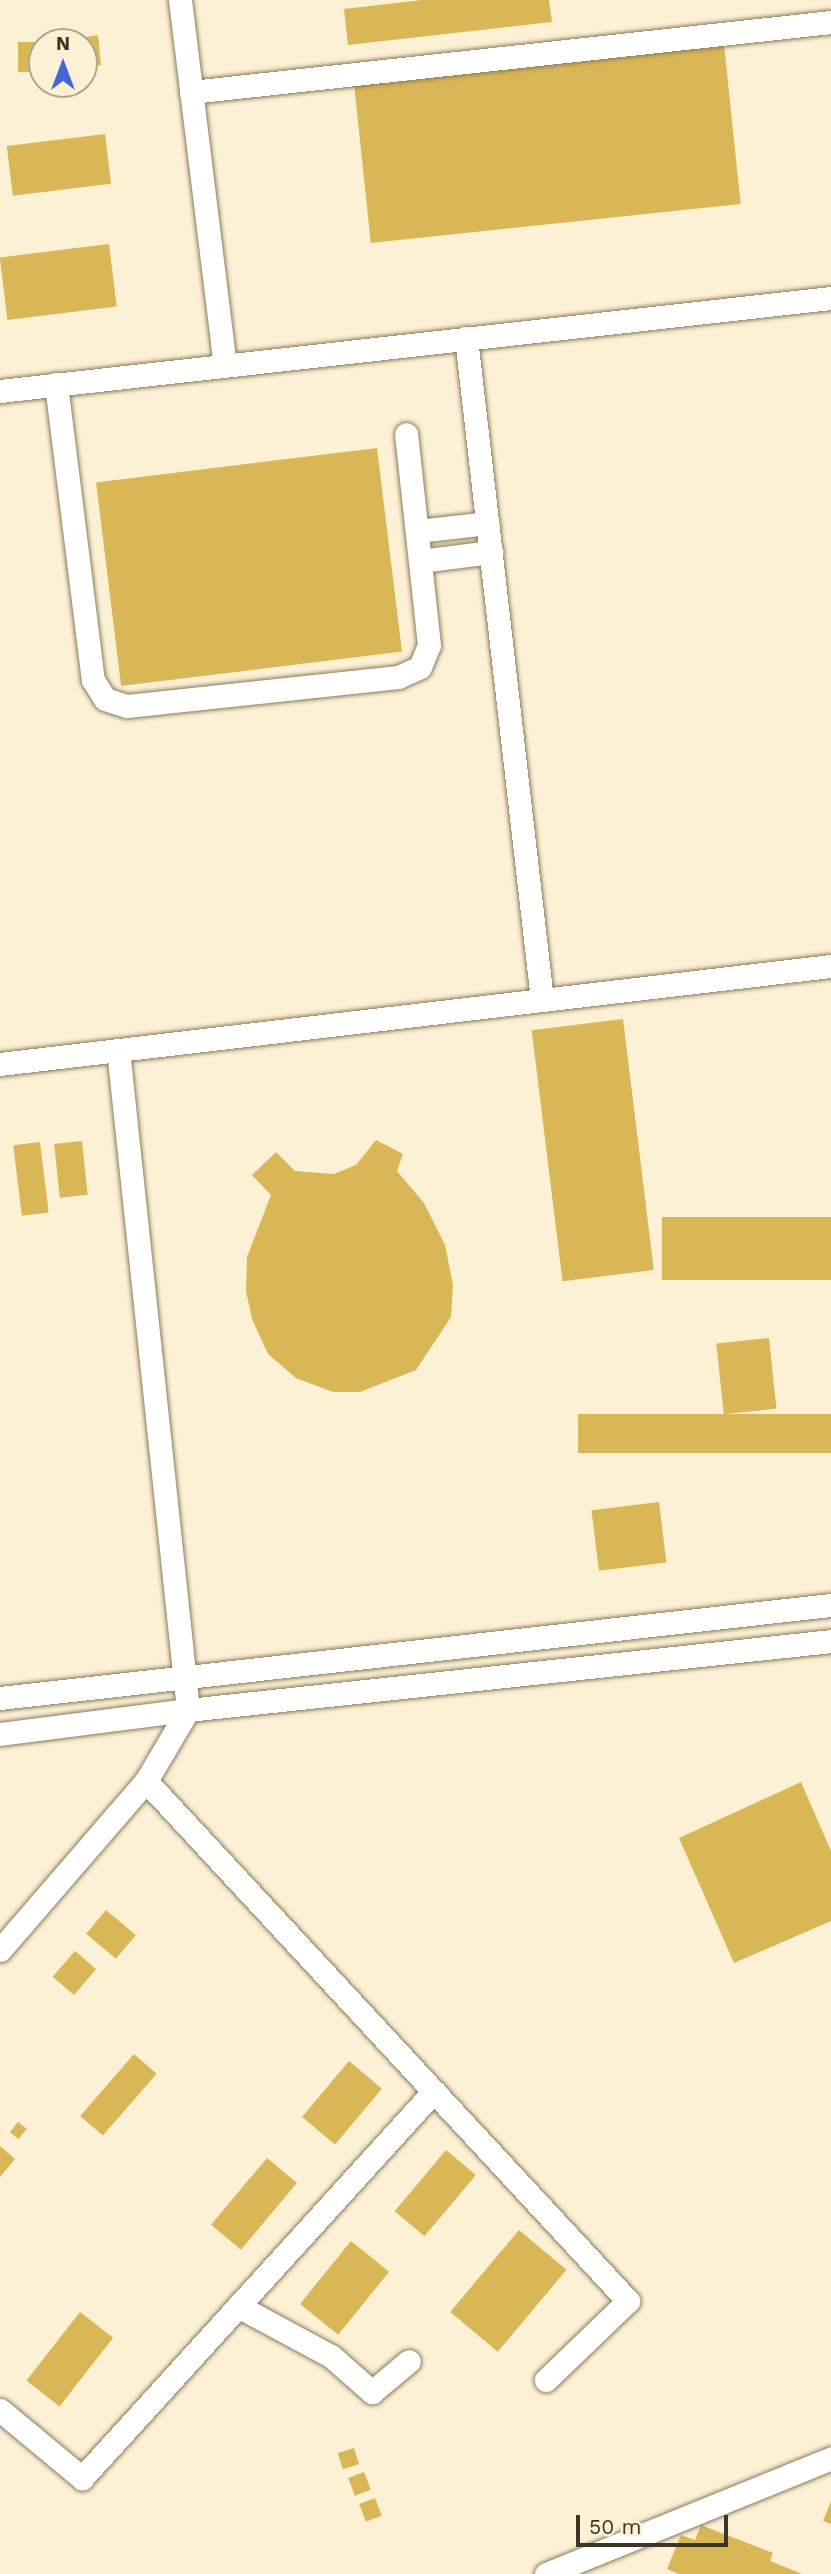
<!DOCTYPE html>
<style>
body{margin:0}
#map{position:relative;width:831px;height:2574px;overflow:hidden;background:#fdf1d5;font-family:"Work Sans",sans-serif}
div>[style]{position:absolute}
.building>*{inset:0;background:#d9b656;transform-origin:0 0}
.roads{filter:drop-shadow(0 0 2px #887c5c) drop-shadow(0 0 2px #887c5c)}
.minor>*{height:23px;margin:-11.5px;padding:0 11.5px;transform-origin:11.5px;border-radius:11.5px;background:#fff}
span{translate:-50% -50%;white-space:nowrap;text-align:center;line-height:1.15;-webkit-text-stroke:7px #fdf1d5;paint-order:stroke}
.north{position:absolute;left:28px;top:28px;width:70px;height:70px;box-sizing:border-box;background:#fdf1d5;border:2px solid #afa690;border-radius:50%;rotate:0deg;font-size:19px;font-weight:700;line-height:28px;text-align:center;color:#3b3628}
.north::after{content:'';display:block;margin:auto;width:24px;height:32px;background:#4566d9;clip-path:polygon(50% 0,100% 100%,50% 72%,0 100%)}
.scale{position:absolute;left:576px;top:2515px;width:152px;height:32px;box-sizing:border-box;border:4px solid #3b3628;border-top:0;padding-left:9px;font-size:21px;line-height:24px;white-space:nowrap;color:#3b3628;-webkit-text-stroke:5px #fdf1d5;paint-order:stroke}
</style>
<div id="map">
<div class="building">
<div style="clip-path:polygon(422px 0,549px 0,552px 22px,348px 45px,344px 9px)"></div>
<div style="clip-path:polygon(98px 35px,101px 65px,84px 67px,84px 42px,54px 42px)"></div>
<div style="left:42px;top:42px;width:30px;height:24px;rotate:90deg"></div>
<div style="left:724px;top:45px;width:160px;height:372px;rotate:84deg"></div>
<div style="left:105px;top:134px;width:50px;height:99px;rotate:83deg"></div>
<div style="left:109px;top:244px;width:63px;height:110px;rotate:83deg"></div>
<div style="left:377px;top:448px;width:205px;height:283px;rotate:83deg"></div>
<div style="left:623px;top:1019px;width:253px;height:92px;rotate:83deg"></div>
<div style="clip-path:polygon(376px 1140px,403px 1154px,397px 1171px,424px 1203px,445px 1245px,453px 1285px,451px 1317px,416px 1370px,360px 1392px,333px 1392px,296px 1378px,268px 1354px,252px 1319px,246px 1291px,247px 1257px,271px 1195px,252px 1175px,276px 1152px,295px 1171px,334px 1174px,356px 1165px)"></div>
<div style="left:82px;top:1141px;width:54px;height:28px;rotate:84deg"></div>
<div style="left:40px;top:1142px;width:71px;height:27px;rotate:83deg"></div>
<div style="left:831px;top:1217px;width:63px;height:169px;rotate:90deg"></div>
<div style="left:769px;top:1338px;width:71px;height:53px;rotate:84deg"></div>
<div style="left:831px;top:1414px;width:39px;height:253px;rotate:90deg"></div>
<div style="left:659px;top:1502px;width:61px;height:68px;rotate:83deg"></div>
<div style="clip-path:polygon(801px 1782px,831px 1851px,831px 1921px,734px 1963px,679px 1838px)"></div>
<div style="left:106px;top:1910px;width:39px;height:31px;rotate:40deg"></div>
<div style="left:75px;top:1951px;width:28px;height:34px;rotate:41deg"></div>
<div style="left:134px;top:2054px;width:30px;height:82px;rotate:41deg"></div>
<div style="left:349px;top:2061px;width:43px;height:73px;rotate:40deg"></div>
<div style="left:18px;top:2122px;width:11px;height:13px;rotate:38deg"></div>
<div style="clip-path:polygon(0 2146px,15px 2159px,0 2177px)"></div>
<div style="left:446px;top:2150px;width:39px;height:80px;rotate:40deg"></div>
<div style="left:267px;top:2158px;width:39px;height:87px;rotate:40deg"></div>
<div style="left:519px;top:2230px;width:62px;height:107px;rotate:40deg"></div>
<div style="left:351px;top:2241px;width:49px;height:81px;rotate:39deg"></div>
<div style="left:80px;top:2312px;width:42px;height:87px;rotate:38deg"></div>
<div style="left:354px;top:2448px;width:17px;height:17px;rotate:73deg"></div>
<div style="left:364px;top:2472px;width:19px;height:17px;rotate:69deg"></div>
<div style="left:375px;top:2498px;width:19px;height:17px;rotate:69deg"></div>
<div style="clip-path:polygon(831px 2501px,831px 2524px,823px 2521px)"></div>
<div style="clip-path:polygon(701px 2525px,773px 2553px,770px 2561px,802px 2574px,679px 2574px,667px 2569px,681px 2535px,695px 2540px)"></div>
</div>
<div class="roads">
<div class="minor">
<div style="left:180px;top:0;width:367px;rotate:83deg"></div>
<div style="left:191px;top:92px;width:644px;rotate:-6.24deg"></div>
<div style="left:466px;top:338px;width:666px;rotate:83.45deg"></div>
<div style="left:56px;top:384px;width:298px;rotate:82.9deg"></div>
<div style="left:93px;top:680px;width:22px;rotate:58deg"></div>
<div style="left:105px;top:699px;width:23px;rotate:18deg"></div>
<div style="left:127px;top:706px;width:273px;rotate:-6.1deg"></div>
<div style="left:398px;top:677px;width:24px;rotate:-24deg"></div>
<div style="left:420px;top:667px;width:24px;rotate:-68deg"></div>
<div style="left:429px;top:645px;width:212px;rotate:-96.2deg"></div>
<div style="left:0;top:391px;width:836px;rotate:-6.39deg"></div>
<div style="left:417px;top:531px;width:71px;rotate:-6.4deg"></div>
<div style="left:420px;top:561px;width:72px;rotate:-7.2deg"></div>
<div style="left:0;top:1064px;width:837px;rotate:-6.73deg"></div>
<div style="left:0;top:1698px;width:836px;rotate:-6.39deg"></div>
<div style="left:0;top:1734px;width:190px;rotate:-7.3deg"></div>
<div style="left:188px;top:1710px;width:647px;rotate:-6.12deg"></div>
<div style="left:146px;top:1781px;width:709px;rotate:47.17deg"></div>
<div style="left:628px;top:2301px;width:114px;rotate:136.1deg"></div>
<div style="left:0;top:1950px;width:223px;rotate:-49.2deg"></div>
<div style="left:146px;top:1781px;width:82px;rotate:-59.4deg"></div>
<div style="left:188px;top:1710px;width:664px;rotate:-96.05deg"></div>
<div style="left:238px;top:2306px;width:106px;rotate:28.3deg"></div>
<div style="left:331px;top:2356px;width:55px;rotate:41.3deg"></div>
<div style="left:372px;top:2392px;width:48px;rotate:-40deg"></div>
<div style="left:0;top:2410px;width:107px;rotate:39.7deg"></div>
<div style="left:82px;top:2478px;width:523px;rotate:-47.71deg"></div>
<div style="left:546px;top:2574px;width:308px;rotate:-22.1deg"></div>
</div>
</div>
<div class="north">N</div>
<div class="scale">50 m</div>
</div>
